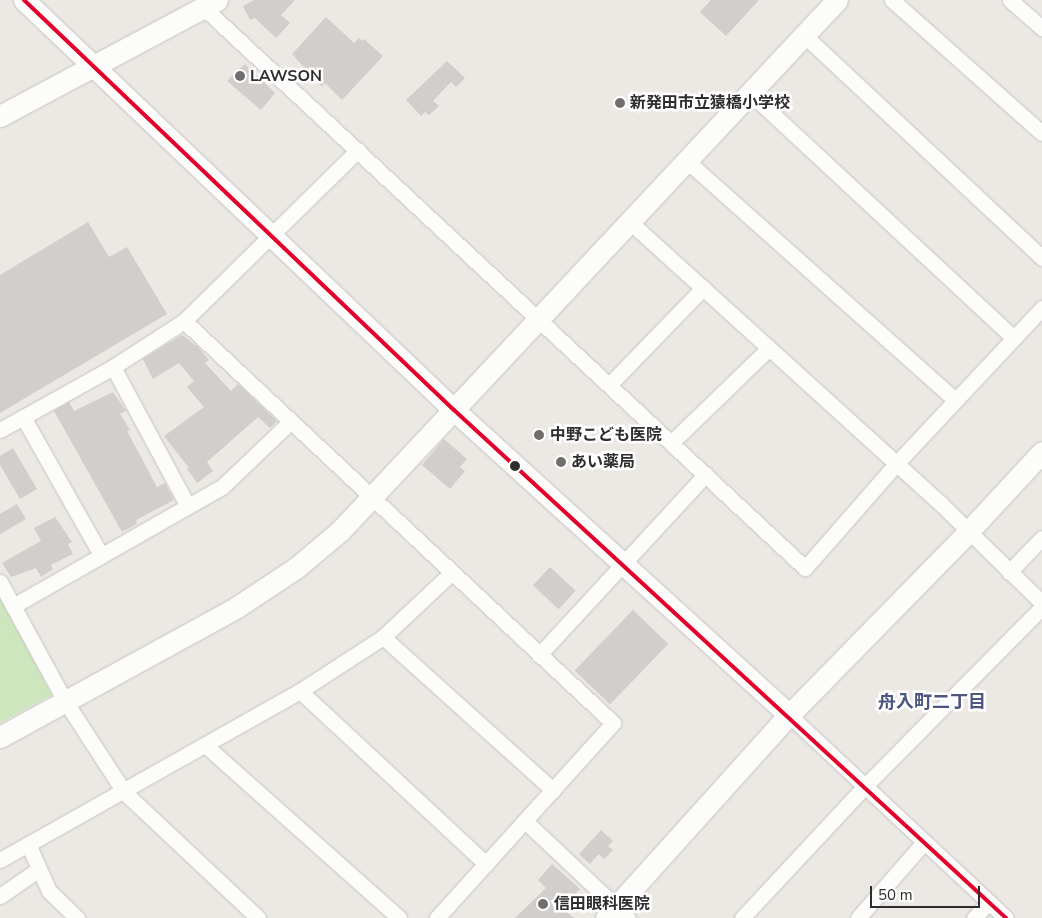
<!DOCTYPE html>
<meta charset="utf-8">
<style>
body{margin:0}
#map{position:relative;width:1042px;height:918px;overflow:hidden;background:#ece8e4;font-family:"Nunito Sans","Noto Sans JP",sans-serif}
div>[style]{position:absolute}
.green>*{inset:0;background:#cee6be}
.building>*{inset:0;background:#d1cecb;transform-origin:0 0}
.roads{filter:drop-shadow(0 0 1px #c5c4c5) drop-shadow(0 0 1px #c5c4c5)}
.street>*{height:15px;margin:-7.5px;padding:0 7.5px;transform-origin:7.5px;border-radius:7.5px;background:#fcfcfb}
.secondary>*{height:21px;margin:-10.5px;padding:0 10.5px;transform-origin:10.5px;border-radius:10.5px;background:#fcfcfb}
.bus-1>*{height:4px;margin:-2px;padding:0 2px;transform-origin:2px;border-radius:2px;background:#e4002b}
.dots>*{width:14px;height:14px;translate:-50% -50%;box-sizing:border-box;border:2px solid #fff;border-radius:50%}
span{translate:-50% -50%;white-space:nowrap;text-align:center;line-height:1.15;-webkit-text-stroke:5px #fff;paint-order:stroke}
.poi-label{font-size:16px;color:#2e2e2e;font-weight:700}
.left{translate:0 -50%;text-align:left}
.neighbourhood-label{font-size:18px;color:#4d5680;font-weight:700}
.scale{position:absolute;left:870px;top:886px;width:110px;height:22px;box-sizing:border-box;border:2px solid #2e2e2e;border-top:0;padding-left:6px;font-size:15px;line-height:18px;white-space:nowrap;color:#2e2e2e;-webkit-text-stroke:4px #fff;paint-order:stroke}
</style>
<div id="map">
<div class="green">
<div style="clip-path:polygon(0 598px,52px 695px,0 723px)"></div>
</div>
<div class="building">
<div style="clip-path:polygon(254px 0,295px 0,281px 15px,290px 23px,276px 38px,255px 18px,250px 20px,243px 6px)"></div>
<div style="clip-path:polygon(711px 0,759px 0,726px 36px,700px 12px)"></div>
<div style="clip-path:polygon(326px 17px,354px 43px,359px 38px,362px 41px,364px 39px,383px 56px,342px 100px,325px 83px,322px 87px,292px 54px)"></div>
<div style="clip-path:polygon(447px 61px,465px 78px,456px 87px,451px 82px,433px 101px,439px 106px,429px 115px,425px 112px,421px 116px,406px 100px)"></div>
<div style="clip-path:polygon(245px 64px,275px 93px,261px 110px,227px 81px)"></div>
<div style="clip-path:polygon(88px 222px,109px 257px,127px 247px,167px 314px,0 413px,0 275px)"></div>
<div style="clip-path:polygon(182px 335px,198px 347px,209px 360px,205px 363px,231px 391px,238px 384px,277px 421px,270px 428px,258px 417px,207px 462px,213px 471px,197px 483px,187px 469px,189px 468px,164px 436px,204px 407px,187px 387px,194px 381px,179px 363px,153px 379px,143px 359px)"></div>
<div style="clip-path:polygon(113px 392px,126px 411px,120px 414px,130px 430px,127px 431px,157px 487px,165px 483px,174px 500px,136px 520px,137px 524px,122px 532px,54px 411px,69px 402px,74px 411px)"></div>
<div style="clip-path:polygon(444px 439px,467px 459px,460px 467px,465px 471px,450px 489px,422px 465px)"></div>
<div style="clip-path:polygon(13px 448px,37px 489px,20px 499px,0 465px,0 456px)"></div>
<div style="clip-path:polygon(17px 504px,26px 519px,0 534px,0 514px)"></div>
<div style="clip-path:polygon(55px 517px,72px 542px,68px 544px,73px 554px,51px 565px,53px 569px,41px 577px,36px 568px,11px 577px,2px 563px,41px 541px,34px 528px)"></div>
<div style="left:550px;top:567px;width:35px;height:25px;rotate:43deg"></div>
<div style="left:633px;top:610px;width:49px;height:84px;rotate:44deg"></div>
<div style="clip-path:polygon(601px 830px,613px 841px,608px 846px,613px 850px,604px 859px,599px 854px,590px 864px,579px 854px)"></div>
<div style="clip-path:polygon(552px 864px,580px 889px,562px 908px,574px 918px,515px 918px,546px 888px,538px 880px)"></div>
</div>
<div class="roads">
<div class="street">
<div style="left:892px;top:0;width:200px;rotate:41.6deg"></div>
<div style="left:1010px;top:0;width:43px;rotate:41.2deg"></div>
<div style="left:203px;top:7px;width:823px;rotate:42.98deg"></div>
<div style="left:805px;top:568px;width:138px;rotate:-48.8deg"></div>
<div style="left:896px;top:464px;width:214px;rotate:-46.9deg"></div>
<div style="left:805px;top:36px;width:325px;rotate:43.1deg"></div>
<div style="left:750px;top:93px;width:360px;rotate:42.9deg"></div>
<div style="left:687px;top:161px;width:359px;rotate:41.7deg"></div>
<div style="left:630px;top:222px;width:420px;rotate:42.2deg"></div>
<div style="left:941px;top:504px;width:141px;rotate:44.4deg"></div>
<div style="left:184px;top:321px;width:588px;rotate:43.14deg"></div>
<div style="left:613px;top:723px;width:263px;rotate:132.1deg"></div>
<div style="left:113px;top:367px;width:158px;rotate:61.7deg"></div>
<div style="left:610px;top:384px;width:134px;rotate:-45.9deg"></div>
<div style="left:23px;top:417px;width:159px;rotate:60.5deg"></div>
<div style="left:0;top:430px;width:129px;rotate:-29.1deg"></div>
<div style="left:113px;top:367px;width:85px;rotate:-32.9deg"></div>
<div style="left:184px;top:321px;width:244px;rotate:-44.5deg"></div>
<div style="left:672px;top:442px;width:135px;rotate:-44.1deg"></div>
<div style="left:1009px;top:572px;width:47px;rotate:-45.9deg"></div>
<div style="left:0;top:582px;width:136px;rotate:61.4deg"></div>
<div style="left:65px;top:701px;width:108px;rotate:57deg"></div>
<div style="left:124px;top:792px;width:184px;rotate:43.2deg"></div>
<div style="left:13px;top:606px;width:241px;rotate:-29.7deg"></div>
<div style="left:222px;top:487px;width:95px;rotate:-43.7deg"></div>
<div style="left:383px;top:637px;width:229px;rotate:42deg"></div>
<div style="left:539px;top:655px;width:246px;rotate:-47.3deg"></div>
<div style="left:300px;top:691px;width:254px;rotate:42.9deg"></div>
<div style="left:789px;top:715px;width:297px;rotate:43.1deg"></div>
<div style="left:205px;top:745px;width:260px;rotate:41.7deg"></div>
<div style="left:525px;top:821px;width:141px;rotate:43.3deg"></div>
<div style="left:28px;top:844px;width:51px;rotate:65.9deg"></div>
<div style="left:49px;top:891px;width:39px;rotate:44deg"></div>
<div style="left:0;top:860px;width:344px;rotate:-29.4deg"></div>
<div style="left:300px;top:691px;width:99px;rotate:-33deg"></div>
<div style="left:383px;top:637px;width:92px;rotate:-43.2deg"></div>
<div style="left:0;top:896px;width:47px;rotate:-34.7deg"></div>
<div style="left:742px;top:918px;width:180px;rotate:-47deg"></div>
<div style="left:865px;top:786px;width:252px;rotate:-45.3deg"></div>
<div style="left:858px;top:918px;width:101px;rotate:-49deg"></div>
<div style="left:974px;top:918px;width:22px;rotate:-47deg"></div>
</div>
<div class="secondary">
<div style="left:24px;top:0;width:594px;rotate:43.64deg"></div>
<div style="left:454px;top:410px;width:453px;rotate:42.3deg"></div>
<div style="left:0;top:116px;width:246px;rotate:-28.1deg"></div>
<div style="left:0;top:737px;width:270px;rotate:-28.7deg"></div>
<div style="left:237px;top:607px;width:71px;rotate:-33.5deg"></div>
<div style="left:296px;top:568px;width:57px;rotate:-40.1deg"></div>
<div style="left:340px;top:531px;width:727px;rotate:-46.89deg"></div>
<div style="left:606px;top:918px;width:273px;rotate:-48deg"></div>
<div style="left:789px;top:715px;width:255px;rotate:-45.6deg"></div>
<div style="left:967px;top:533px;width:110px;rotate:-47.2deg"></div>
</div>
</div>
<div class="bus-1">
<div style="left:24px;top:0;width:594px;rotate:43.64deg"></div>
<div style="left:454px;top:410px;width:750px;rotate:42.62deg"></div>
</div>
<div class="dots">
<div style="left:240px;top:76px;background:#706f6e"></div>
<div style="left:620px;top:103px;background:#706f6e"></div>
<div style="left:539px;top:435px;background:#706f6e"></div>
<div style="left:561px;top:462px;background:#706f6e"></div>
<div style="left:515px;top:466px;background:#2e2e2e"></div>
<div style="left:543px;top:904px;background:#706f6e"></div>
</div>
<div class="poi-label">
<span class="left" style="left:250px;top:76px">LAWSON</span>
<span class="left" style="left:630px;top:103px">新発田市立猿橋小学校</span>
<span class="left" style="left:550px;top:435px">中野こども医院</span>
<span class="left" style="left:571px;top:462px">あい薬局</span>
<span class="left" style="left:554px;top:904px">信田眼科医院</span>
</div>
<div class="neighbourhood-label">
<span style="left:932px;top:702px">舟入町二丁目</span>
</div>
<div class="scale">50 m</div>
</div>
